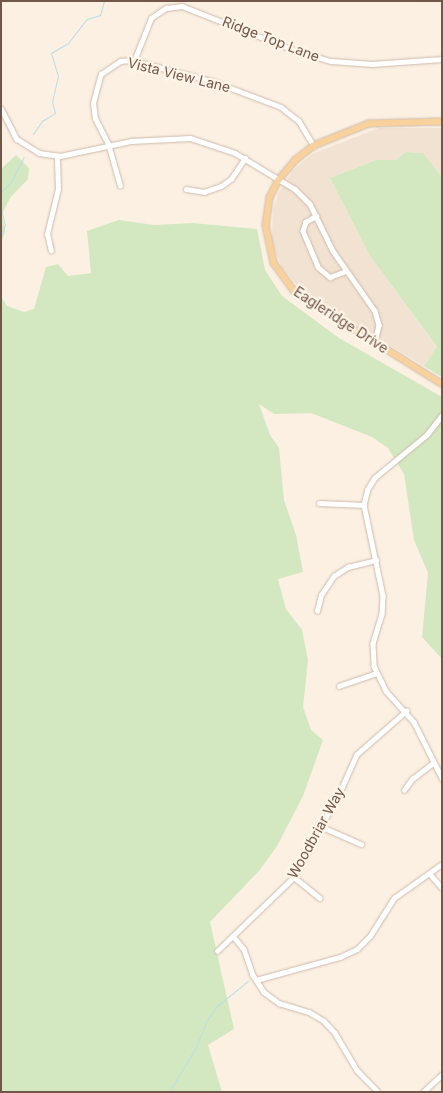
<!DOCTYPE html>
<style>
body{margin:0}
#map{position:relative;width:443px;height:1093px;overflow:hidden;background:#fbf0e2;font-family:Inter,sans-serif}
div>[style]{position:absolute}
.residential>*{inset:0;background:#f2e2d1}
.green>*{inset:0;background:#d3e8c1}
.stream>*{height:1px;margin:-0.5px;padding:0 0.5px;transform-origin:0.5px;border-radius:0.5px;background:#b8dfe4}
.roads{filter:drop-shadow(0 0 1px #cebaac) drop-shadow(0 0 1px #cebaac)}
.minor>*{height:4.5px;margin:-2.25px;padding:0 2.25px;transform-origin:2.25px;border-radius:2.25px;background:#fff}
.major>*{height:5.5px;margin:-2.75px;padding:0 2.75px;transform-origin:2.75px;border-radius:2.75px;background:#f8d19d}
span{translate:-50% -50%;white-space:nowrap;text-align:center;line-height:1.15;-webkit-text-stroke:4.5px #fef4e8;paint-order:stroke}
.street-label{font-size:14px;color:#72564a}
.frame{position:absolute;inset:0;border:2px solid #72564a;pointer-events:none}
</style>
<div id="map">
<div class="residential">
<div style="clip-path:polygon(379px 128px,442px 128px,442px 177px,423px 153px,406px 152px,396px 160px,375px 160px,330px 178px,370px 256px,437px 348px,424px 366px,302px 291px,281px 266px,272px 240px,273px 210px,278px 194px,293px 170px,312px 154px)"></div>
</div>
<div class="green">
<div style="clip-path:polygon(406px 152px,423px 153px,442px 177px,442px 377px,424px 366px,437px 347px,370px 256px,330px 178px,376px 160px,396px 160px)"></div>
<div style="clip-path:polygon(16px 155px,29px 168px,28px 179px,10px 198px,2px 214px,5px 232px,1px 243px,1px 169px)"></div>
<div style="clip-path:polygon(119px 220px,154px 225px,193px 223px,257px 229px,265px 270px,282px 296px,339px 338px,442px 397px,442px 659px,422px 637px,428px 573px,414px 540px,404px 474px,388px 448px,372px 437px,311px 413px,274px 414px,259px 404px,270px 435px,279px 448px,284px 500px,296px 535px,303px 572px,278px 579px,286px 609px,302px 630px,308px 660px,303px 707px,311px 730px,323px 740px,303px 796px,277px 846px,259px 871px,210px 922px,234px 1029px,208px 1045px,222px 1092px,1px 1092px,1px 296px,7px 306px,24px 312px,34px 309px,46px 267px,58px 264px,68px 276px,91px 273px,87px 231px)"></div>
</div>
<div class="stream">
<div style="left:33px;top:134px;width:16px;rotate:-55deg"></div>
<div style="left:42px;top:121px;width:15px;rotate:-32deg"></div>
<div style="left:55px;top:113px;width:11px;rotate:-105deg"></div>
<div style="left:52px;top:102px;width:27px;rotate:-77deg"></div>
<div style="left:58px;top:76px;width:24px;rotate:-107deg"></div>
<div style="left:51px;top:53px;width:20px;rotate:-30deg"></div>
<div style="left:68px;top:43px;width:31px;rotate:-52deg"></div>
<div style="left:87px;top:19px;width:14px;rotate:-17deg"></div>
<div style="left:100px;top:15px;width:15px;rotate:-74deg"></div>
<div style="left:1px;top:192px;width:14px;rotate:-45deg"></div>
<div style="left:11px;top:182px;width:28px;rotate:-63deg"></div>
<div style="left:1px;top:209px;width:16px;rotate:76deg"></div>
<div style="left:5px;top:225px;width:11px;rotate:112deg"></div>
<div style="left:169px;top:1092px;width:52px;rotate:-59deg"></div>
<div style="left:196px;top:1047px;width:29px;rotate:-68deg"></div>
<div style="left:207px;top:1020px;width:17px;rotate:-54deg"></div>
<div style="left:217px;top:1006px;width:40px;rotate:-39deg"></div>
</div>
<div class="roads">
<div class="minor">
<div style="left:134px;top:61px;width:46px;rotate:-68.4deg"></div>
<div style="left:151px;top:18px;width:18px;rotate:-34deg"></div>
<div style="left:166px;top:8px;width:16px;rotate:-7deg"></div>
<div style="left:182px;top:6px;width:123px;rotate:21.5deg"></div>
<div style="left:296px;top:51px;width:37px;rotate:16deg"></div>
<div style="left:332px;top:61px;width:40px;rotate:4.3deg"></div>
<div style="left:372px;top:64px;width:70px;rotate:-4.1deg"></div>
<div style="left:1px;top:108px;width:35px;rotate:63deg"></div>
<div style="left:17px;top:139px;width:26px;rotate:32deg"></div>
<div style="left:39px;top:153px;width:21px;rotate:8deg"></div>
<div style="left:60px;top:156px;width:73px;rotate:-11.9deg"></div>
<div style="left:131px;top:141px;width:59px;rotate:-2.9deg"></div>
<div style="left:190px;top:138px;width:47px;rotate:18.4deg"></div>
<div style="left:235px;top:153px;width:70px;rotate:31deg"></div>
<div style="left:295px;top:189px;width:21px;rotate:45deg"></div>
<div style="left:310px;top:204px;width:52px;rotate:63.9deg"></div>
<div style="left:333px;top:251px;width:73px;rotate:55deg"></div>
<div style="left:375px;top:311px;width:15px;rotate:74deg"></div>
<div style="left:379px;top:325px;width:17px;rotate:103deg"></div>
<div style="left:120px;top:186px;width:44px;rotate:-105.9deg"></div>
<div style="left:108px;top:144px;width:28px;rotate:-117deg"></div>
<div style="left:95px;top:119px;width:16px;rotate:-97deg"></div>
<div style="left:93px;top:103px;width:30px;rotate:-75deg"></div>
<div style="left:101px;top:74px;width:23px;rotate:-34deg"></div>
<div style="left:120px;top:61px;width:11px;rotate:-5deg"></div>
<div style="left:131px;top:60px;width:87px;rotate:14.7deg"></div>
<div style="left:215px;top:82px;width:71px;rotate:20.7deg"></div>
<div style="left:281px;top:107px;width:23px;rotate:38deg"></div>
<div style="left:299px;top:121px;width:29px;rotate:59deg"></div>
<div style="left:186px;top:189px;width:18px;rotate:9deg"></div>
<div style="left:204px;top:192px;width:18px;rotate:-19deg"></div>
<div style="left:221px;top:186px;width:12px;rotate:-35deg"></div>
<div style="left:231px;top:179px;width:25px;rotate:-56deg"></div>
<div style="left:317px;top:216px;width:13px;rotate:151deg"></div>
<div style="left:306px;top:222px;width:9px;rotate:108deg"></div>
<div style="left:303px;top:231px;width:39px;rotate:67deg"></div>
<div style="left:318px;top:267px;width:16px;rotate:40deg"></div>
<div style="left:330px;top:277px;width:17px;rotate:-21deg"></div>
<div style="left:51px;top:251px;width:17px;rotate:-103deg"></div>
<div style="left:47px;top:234px;width:46px;rotate:-76.3deg"></div>
<div style="left:58px;top:189px;width:33px;rotate:-92deg"></div>
<div style="left:442px;top:416px;width:24px;rotate:128deg"></div>
<div style="left:427px;top:435px;width:67px;rotate:140.4deg"></div>
<div style="left:375px;top:478px;width:13px;rotate:122deg"></div>
<div style="left:368px;top:489px;width:16px;rotate:104deg"></div>
<div style="left:364px;top:505px;width:93px;rotate:78.2deg"></div>
<div style="left:383px;top:596px;width:18px;rotate:93deg"></div>
<div style="left:382px;top:614px;width:31px;rotate:107deg"></div>
<div style="left:373px;top:644px;width:22px;rotate:87deg"></div>
<div style="left:374px;top:666px;width:28px;rotate:64deg"></div>
<div style="left:386px;top:691px;width:42px;rotate:47.9deg"></div>
<div style="left:414px;top:722px;width:63px;rotate:63.4deg"></div>
<div style="left:319px;top:503px;width:45px;rotate:2.5deg"></div>
<div style="left:317px;top:611px;width:16px;rotate:-76deg"></div>
<div style="left:321px;top:595px;width:23px;rotate:-56deg"></div>
<div style="left:334px;top:576px;width:17px;rotate:-33deg"></div>
<div style="left:348px;top:567px;width:29px;rotate:-14deg"></div>
<div style="left:339px;top:686px;width:39px;rotate:-19deg"></div>
<div style="left:404px;top:790px;width:14px;rotate:-54deg"></div>
<div style="left:412px;top:779px;width:25px;rotate:-37deg"></div>
<div style="left:320px;top:826px;width:45px;rotate:23.7deg"></div>
<div style="left:430px;top:874px;width:18px;rotate:49deg"></div>
<div style="left:294px;top:877px;width:33px;rotate:39deg"></div>
<div style="left:233px;top:936px;width:17px;rotate:50deg"></div>
<div style="left:244px;top:949px;width:28px;rotate:71deg"></div>
<div style="left:253px;top:975px;width:20px;rotate:57deg"></div>
<div style="left:264px;top:992px;width:19px;rotate:36deg"></div>
<div style="left:279px;top:1003px;width:31px;rotate:17deg"></div>
<div style="left:309px;top:1012px;width:17px;rotate:31deg"></div>
<div style="left:324px;top:1021px;width:16px;rotate:47deg"></div>
<div style="left:335px;top:1033px;width:43px;rotate:59.3deg"></div>
<div style="left:357px;top:1070px;width:30px;rotate:46deg"></div>
<div style="left:217px;top:951px;width:107px;rotate:-43.9deg"></div>
<div style="left:294px;top:877px;width:102px;rotate:-61.9deg"></div>
<div style="left:342px;top:787px;width:35px;rotate:-66deg"></div>
<div style="left:356px;top:755px;width:67px;rotate:-41.3deg"></div>
<div style="left:256px;top:980px;width:87px;rotate:-15.3deg"></div>
<div style="left:340px;top:957px;width:19px;rotate:-25deg"></div>
<div style="left:357px;top:949px;width:18px;rotate:-45deg"></div>
<div style="left:370px;top:936px;width:45px;rotate:-57.7deg"></div>
<div style="left:394px;top:898px;width:59px;rotate:-35.3deg"></div>
<div style="left:423px;top:1092px;width:26px;rotate:-43deg"></div>
</div>
<div class="major">
<div style="left:442px;top:122px;width:73px;rotate:178.4deg"></div>
<div style="left:369px;top:124px;width:59px;rotate:158.2deg"></div>
<div style="left:314px;top:146px;width:23px;rotate:142deg"></div>
<div style="left:296px;top:160px;width:26px;rotate:130deg"></div>
<div style="left:279px;top:180px;width:20px;rotate:117deg"></div>
<div style="left:270px;top:198px;width:27px;rotate:98deg"></div>
<div style="left:266px;top:225px;width:39px;rotate:78deg"></div>
<div style="left:274px;top:263px;width:34px;rotate:54deg"></div>
<div style="left:294px;top:291px;width:175px;rotate:32.1deg"></div>
</div>
</div>
<div class="street-label">
<span style="left:271px;top:39px;rotate:21deg">Ridge Top Lane</span>
<span style="left:179px;top:75px;rotate:14deg">Vista View Lane</span>
<span style="left:341px;top:320px;rotate:33deg">Eagleridge Drive</span>
<span style="left:316px;top:833px;rotate:-61deg">Woodbriar Way</span>
</div>
<div class="frame"></div>
</div>
